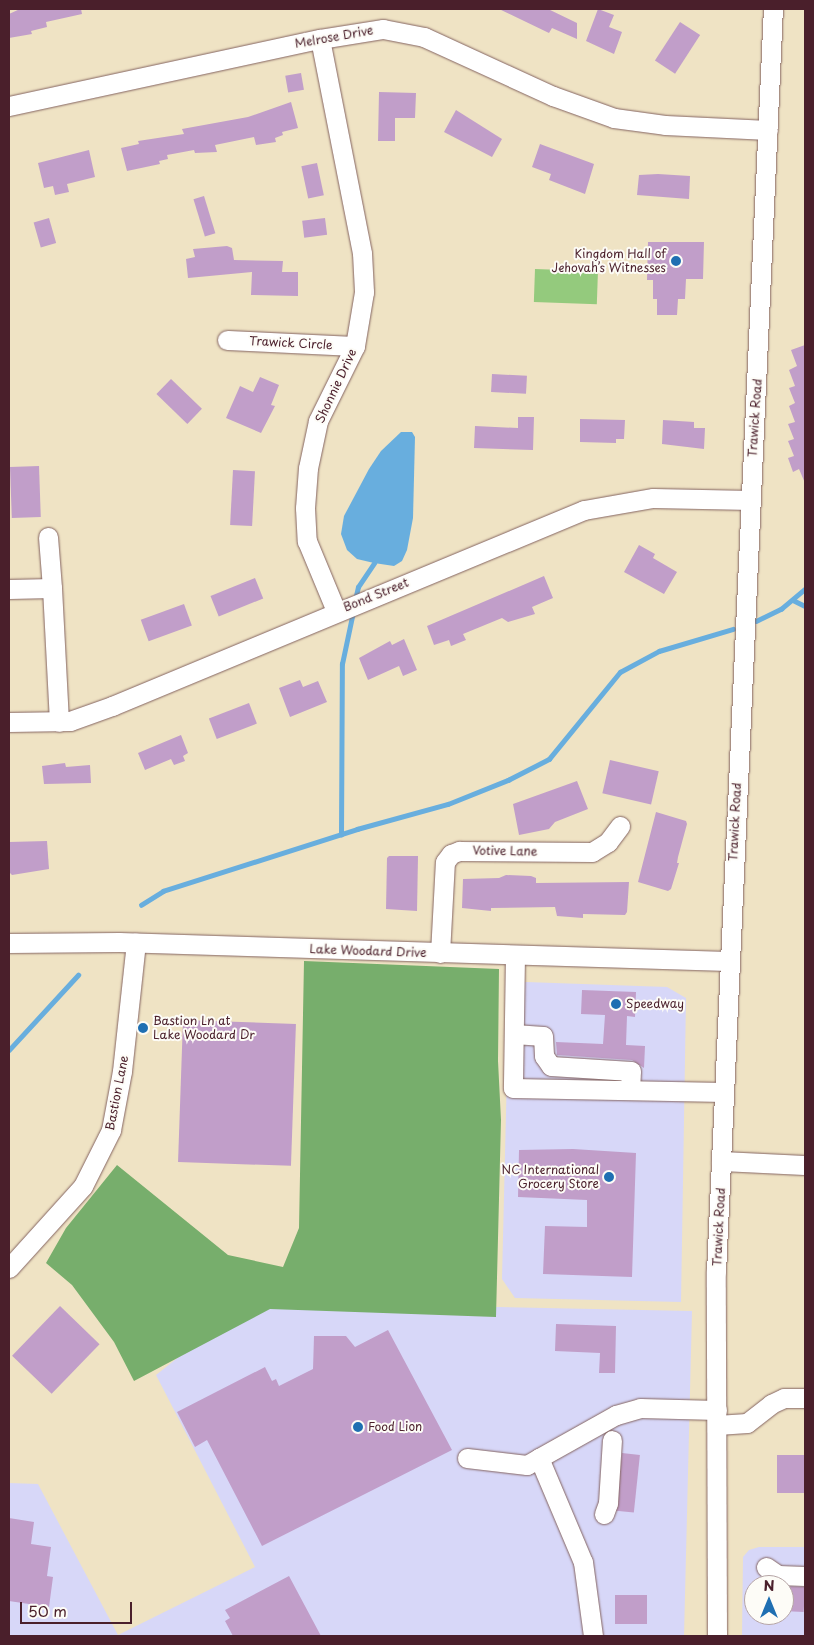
<!DOCTYPE html>
<meta charset="utf-8">
<style>
body{margin:0}
#map{position:relative;width:814px;height:1645px;overflow:hidden;background:#efe3c4;font-family:"Playpen Sans",sans-serif}
div>[style]{position:absolute}
.built>*{inset:0;background:#d7d7f8}
.green>*{inset:0;background:#94ca7d;transform-origin:0 0}
.forest>*{inset:0;background:#77ae6c}
.water>*{inset:0;background:#68aede}
.stream>*{height:4.5px;margin:-2.25px;padding:0 2.25px;transform-origin:2.25px;border-radius:2.25px;background:#68aede}
.building>*{inset:0;background:#c19ec9;transform-origin:0 0}
.roads{filter:drop-shadow(0 0 1px #846461) drop-shadow(0 0 1px #846461)}
.minor>*{height:19px;margin:-9.5px;padding:0 9.5px;transform-origin:9.5px;border-radius:9.5px;background:#fff}
.dots>*{width:14px;height:14px;translate:-50% -50%;box-sizing:border-box;border:2px solid #fdfcf7;border-radius:50%}
span{translate:-50% -50%;white-space:nowrap;text-align:center;line-height:1.15;-webkit-text-stroke:4px #fdfcf7;paint-order:stroke}
.street-label{font-size:12px;color:#4a1f2b}
.poi-label{font-size:12px;color:#4a1f2b}
.right{translate:-100% -50%;text-align:right}
.left{translate:0 -50%;text-align:left}
.frame{position:absolute;inset:0;border:10px solid #4a1f2b;pointer-events:none}
.north{position:absolute;left:744px;top:1575px;width:50px;height:50px;box-sizing:border-box;background:#fdfcf7;border:1px solid #b5a4a5;border-radius:50%;rotate:0deg;font-size:14px;font-weight:700;line-height:20px;text-align:center;color:#4a1f2b}
.north::after{content:'';display:block;margin:auto;width:18px;height:22px;background:#1f6fb2;clip-path:polygon(50% 0,100% 100%,50% 72%,0 100%)}
.scale{position:absolute;left:20px;top:1602px;width:112px;height:22px;box-sizing:border-box;border:2px solid #4a1f2b;border-top:0;padding-left:6px;font-size:15px;line-height:18px;white-space:nowrap;color:#4a1f2b;-webkit-text-stroke:4px #fdfcf7;paint-order:stroke}
</style>
<div id="map">
<div class="built">
<div style="clip-path:polygon(526px 982px,667px 987px,686px 998px,681px 1302px,515px 1298px,502px 1279px,509px 989px)"></div>
<div style="clip-path:polygon(248px 1302px,692px 1311px,684px 1636px,9px 1636px,9px 1483px,38px 1484px,118px 1635px,255px 1567px,156px 1375px)"></div>
<div style="clip-path:polygon(evenodd,759px 1547px,805px 1547px,805px 1636px,742px 1636px,743px 1557px,749px 1550px,759px 1547px,754px 1585px,784px 1585px,784px 1615px,754px 1615px,754px 1585px)"></div>
</div>
<div class="green">
<div style="left:535px;top:269px;width:63px;height:33px;rotate:2deg"></div>
</div>
<div class="forest">
<div style="clip-path:polygon(304px 961px,499px 969px,498px 1061px,501px 1120px,496px 1317px,270px 1309px,134px 1381px,114px 1342px,72px 1285px,46px 1263px,66px 1228px,117px 1165px,228px 1255px,283px 1267px,299px 1228px)"></div>
</div>
<div class="water">
<div style="clip-path:polygon(401px 432px,412px 432px,415px 437px,413px 518px,407px 550px,402px 561px,394px 566px,374px 563px,357px 559px,347px 550px,341px 534px,344px 516px,369px 469px,381px 451px)"></div>
</div>
<div class="stream">
<div style="left:355px;top:600px;width:13px;rotate:-77deg"></div>
<div style="left:358px;top:587px;width:29px;rotate:-56deg"></div>
<div style="left:793px;top:600px;width:13px;rotate:27deg"></div>
<div style="left:756px;top:621px;width:28px;rotate:-26deg"></div>
<div style="left:781px;top:609px;width:31px;rotate:-40deg"></div>
<div style="left:341px;top:835px;width:171px;rotate:-89.7deg"></div>
<div style="left:342px;top:664px;width:53px;rotate:-78.1deg"></div>
<div style="left:141px;top:905px;width:26px;rotate:-32deg"></div>
<div style="left:163px;top:891px;width:204px;rotate:-17.7deg"></div>
<div style="left:357px;top:829px;width:94px;rotate:-15.4deg"></div>
<div style="left:448px;top:804px;width:65px;rotate:-21.8deg"></div>
<div style="left:508px;top:780px;width:46px;rotate:-27.1deg"></div>
<div style="left:549px;top:759px;width:112px;rotate:-50.8deg"></div>
<div style="left:620px;top:672px;width:44px;rotate:-28.3deg"></div>
<div style="left:659px;top:651px;width:77px;rotate:-16.6deg"></div>
<div style="left:9px;top:1050px;width:102px;rotate:-47.4deg"></div>
</div>
<div class="building">
<div style="clip-path:polygon(20px 9px,81px 9px,82px 14px,46px 22px,47px 27px,31px 31px,32px 34px,9px 38px,9px 14px)"></div>
<div style="clip-path:polygon(499px 9px,548px 9px,577px 23px,577px 39px,552px 28px,549px 33px)"></div>
<div style="clip-path:polygon(598px 9px,614px 15px,609px 27px,622px 32px,614px 54px,586px 41px)"></div>
<div style="left:680px;top:22px;width:24px;height:46px;rotate:33deg"></div>
<div style="left:301px;top:73px;width:17px;height:16px;rotate:80deg"></div>
<div style="clip-path:polygon(379px 92px,416px 93px,415px 118px,395px 118px,395px 141px,378px 141px)"></div>
<div style="clip-path:polygon(291px 102px,298px 128px,282px 132px,283px 135px,275px 138px,276px 142px,256px 145px,254px 137px,215px 145px,217px 152px,195px 153px,194px 150px,167px 155px,168px 159px,159px 161px,160px 164px,127px 171px,121px 148px,139px 144px,138px 141px,184px 134px,182px 129px,248px 117px)"></div>
<div style="clip-path:polygon(456px 110px,502px 139px,492px 157px,444px 132px)"></div>
<div style="clip-path:polygon(540px 144px,594px 164px,585px 194px,549px 180px,551px 174px,532px 167px)"></div>
<div style="clip-path:polygon(89px 150px,95px 177px,67px 184px,69px 192px,55px 195px,53px 186px,44px 188px,38px 163px)"></div>
<div style="left:317px;top:163px;width:33px;height:16px;rotate:78deg"></div>
<div style="clip-path:polygon(658px 174px,690px 176px,689px 199px,637px 195px,639px 175px)"></div>
<div style="left:204px;top:196px;width:39px;height:11px;rotate:73deg"></div>
<div style="left:49px;top:218px;width:26px;height:16px;rotate:74deg"></div>
<div style="left:325px;top:218px;width:17px;height:23px;rotate:83deg"></div>
<div style="clip-path:polygon(648px 242px,704px 242px,703px 279px,686px 279px,685px 299px,678px 299px,677px 315px,657px 315px,657px 299px,653px 299px,653px 280px,647px 280px)"></div>
<div style="clip-path:polygon(227px 246px,232px 248px,234px 260px,283px 261px,282px 272px,298px 272px,298px 296px,251px 295px,252px 272px,188px 278px,186px 259px,195px 257px,193px 249px)"></div>
<div style="clip-path:polygon(805px 345px,805px 483px,799px 469px,793px 472px,788px 458px,794px 456px,788px 441px,794px 439px,788px 424px,795px 422px,789px 406px,795px 403px,789px 388px,795px 386px,789px 370px,797px 366px,791px 350px)"></div>
<div style="left:492px;top:374px;width:35px;height:18px;rotate:3deg"></div>
<div style="clip-path:polygon(260px 377px,279px 385px,271px 405px,275px 406px,261px 433px,226px 418px,240px 386px,253px 392px)"></div>
<div style="left:171px;top:379px;width:43px;height:21px;rotate:44deg"></div>
<div style="clip-path:polygon(518px 417px,534px 417px,533px 450px,474px 448px,475px 426px,518px 428px)"></div>
<div style="clip-path:polygon(580px 419px,625px 420px,624px 439px,616px 439px,616px 443px,580px 442px)"></div>
<div style="clip-path:polygon(663px 420px,694px 422px,694px 428px,705px 428px,704px 449px,662px 444px)"></div>
<div style="left:39px;top:466px;width:51px;height:29px;rotate:88deg"></div>
<div style="left:233px;top:470px;width:22px;height:55px;rotate:3deg"></div>
<div style="clip-path:polygon(639px 545px,655px 554px,653px 558px,677px 572px,664px 594px,624px 572px)"></div>
<div style="clip-path:polygon(544px 576px,553px 598px,532px 607px,535px 614px,508px 622px,502px 618px,463px 634px,466px 640px,451px 646px,449px 640px,434px 645px,427px 626px)"></div>
<div style="left:255px;top:578px;width:22px;height:48px;rotate:68deg"></div>
<div style="left:184px;top:604px;width:23px;height:46px;rotate:70deg"></div>
<div style="clip-path:polygon(404px 639px,417px 670px,403px 676px,399px 666px,368px 680px,359px 658px,390px 641px,392px 645px)"></div>
<div style="clip-path:polygon(300px 680px,303px 687px,318px 681px,327px 702px,290px 717px,279px 688px)"></div>
<div style="left:249px;top:703px;width:22px;height:43px;rotate:69deg"></div>
<div style="clip-path:polygon(181px 735px,188px 753px,183px 756px,185px 761px,174px 765px,171px 759px,145px 770px,138px 753px)"></div>
<div style="left:610px;top:760px;width:50px;height:34px;rotate:13deg"></div>
<div style="clip-path:polygon(65px 763px,66px 767px,90px 765px,91px 783px,44px 784px,42px 766px)"></div>
<div style="clip-path:polygon(577px 781px,588px 809px,555px 822px,549px 829px,519px 835px,513px 804px)"></div>
<div style="clip-path:polygon(656px 812px,686px 821px,687px 824px,678px 857px,677px 863px,679px 863px,671px 889px,668px 891px,638px 882px)"></div>
<div style="clip-path:polygon(47px 841px,49px 869px,12px 875px,9px 872px,9px 842px)"></div>
<div style="clip-path:polygon(389px 856px,418px 856px,417px 911px,386px 909px,387px 858px)"></div>
<div style="clip-path:polygon(506px 875px,531px 876px,536px 878px,536px 883px,629px 882px,627px 912px,625px 915px,583px 914px,583px 918px,557px 916px,555px 907px,491px 908px,491px 911px,462px 908px,463px 879px,499px 878px)"></div>
<div style="clip-path:polygon(582px 990px,636px 992px,635px 1017px,627px 1016px,626px 1045px,645px 1046px,644px 1068px,632px 1060px,557px 1055px,556px 1042px,603px 1044px,605px 1015px,581px 1014px)"></div>
<div style="left:183px;top:1020px;width:113px;height:142px;rotate:2deg"></div>
<div style="clip-path:polygon(573px 1149px,636px 1153px,632px 1277px,543px 1274px,545px 1226px,587px 1227px,587px 1200px,518px 1197px,519px 1150px)"></div>
<div style="left:60px;top:1306px;width:55px;height:69px;rotate:44deg"></div>
<div style="clip-path:polygon(556px 1324px,616px 1326px,615px 1373px,599px 1373px,600px 1353px,555px 1351px)"></div>
<div style="clip-path:polygon(388px 1330px,452px 1450px,262px 1546px,207px 1440px,195px 1447px,177px 1412px,265px 1367px,272px 1381px,276px 1379px,279px 1386px,313px 1369px,314px 1336px,346px 1336px,355px 1347px)"></div>
<div style="left:622px;top:1453px;width:18px;height:58px;rotate:6deg"></div>
<div style="left:777px;top:1455px;width:28px;height:38px"></div>
<div style="clip-path:polygon(9px 1518px,34px 1522px,31px 1544px,51px 1547px,47px 1576px,53px 1577px,49px 1607px,9px 1601px)"></div>
<div style="clip-path:polygon(289px 1576px,321px 1636px,233px 1636px,225px 1621px,230px 1618px,225px 1610px)"></div>
<div style="left:784px;top:1586px;width:21px;height:25px;rotate:3deg"></div>
<div style="left:615px;top:1595px;width:32px;height:29px"></div>
</div>
<div class="roads">
<div class="minor">
<div style="left:320px;top:39px;width:218px;rotate:78.9deg"></div>
<div style="left:362px;top:253px;width:39px;rotate:87deg"></div>
<div style="left:364px;top:292px;width:55px;rotate:99.5deg"></div>
<div style="left:355px;top:346px;width:84px;rotate:116.3deg"></div>
<div style="left:318px;top:421px;width:48px;rotate:102deg"></div>
<div style="left:308px;top:468px;width:40px;rotate:94.3deg"></div>
<div style="left:305px;top:508px;width:33px;rotate:87deg"></div>
<div style="left:307px;top:541px;width:76px;rotate:67.5deg"></div>
<div style="left:9px;top:106px;width:318px;rotate:-12.2deg"></div>
<div style="left:320px;top:39px;width:64px;rotate:-9deg"></div>
<div style="left:383px;top:29px;width:42px;rotate:11deg"></div>
<div style="left:424px;top:37px;width:142px;rotate:24.6deg"></div>
<div style="left:553px;top:96px;width:65px;rotate:19.8deg"></div>
<div style="left:614px;top:118px;width:51px;rotate:7.8deg"></div>
<div style="left:665px;top:125px;width:103px;rotate:2.8deg"></div>
<div style="left:227px;top:340px;width:128px;rotate:2.7deg"></div>
<div style="left:48px;top:537px;width:51px;rotate:85.5deg"></div>
<div style="left:9px;top:589px;width:43px;rotate:-1.3deg"></div>
<div style="left:52px;top:588px;width:134px;rotate:87deg"></div>
<div style="left:9px;top:722px;width:61px;rotate:-0.9deg"></div>
<div style="left:70px;top:721px;width:45px;rotate:-19.7deg"></div>
<div style="left:112px;top:706px;width:511px;rotate:-22.55deg"></div>
<div style="left:584px;top:510px;width:70px;rotate:-9.9deg"></div>
<div style="left:653px;top:498px;width:98px;rotate:1.2deg"></div>
<div style="left:9px;top:943px;width:110px;rotate:-0.5deg"></div>
<div style="left:119px;top:942px;width:609px;rotate:1.79deg"></div>
<div style="left:440px;top:953px;width:91px;rotate:-86.9deg"></div>
<div style="left:445px;top:862px;width:10px;rotate:-53deg"></div>
<div style="left:451px;top:854px;width:9px;rotate:-21deg"></div>
<div style="left:459px;top:851px;width:133px;rotate:0.4deg"></div>
<div style="left:592px;top:852px;width:19px;rotate:-32deg"></div>
<div style="left:608px;top:842px;width:20px;rotate:-53deg"></div>
<div style="left:515px;top:955px;width:133px;rotate:90.9deg"></div>
<div style="left:513px;top:1088px;width:211px;rotate:1.1deg"></div>
<div style="left:514px;top:1034px;width:29px;rotate:4deg"></div>
<div style="left:543px;top:1036px;width:20px;rotate:87deg"></div>
<div style="left:544px;top:1056px;width:12px;rotate:55deg"></div>
<div style="left:551px;top:1066px;width:80px;rotate:3.6deg"></div>
<div style="left:631px;top:1071px;width:19px;rotate:93deg"></div>
<div style="left:721px;top:1161px;width:84px;rotate:2.7deg"></div>
<div style="left:9px;top:1268px;width:110px;rotate:-47.9deg"></div>
<div style="left:83px;top:1186px;width:63px;rotate:-63.4deg"></div>
<div style="left:111px;top:1130px;width:60px;rotate:-79.4deg"></div>
<div style="left:122px;top:1071px;width:129px;rotate:-83.8deg"></div>
<div style="left:717px;top:1425px;width:30px;rotate:-4deg"></div>
<div style="left:747px;top:1423px;width:31px;rotate:-38deg"></div>
<div style="left:771px;top:1404px;width:14px;rotate:-25deg"></div>
<div style="left:784px;top:1398px;width:21px"></div>
<div style="left:467px;top:1458px;width:60px;rotate:6.7deg"></div>
<div style="left:527px;top:1465px;width:14px;rotate:-30deg"></div>
<div style="left:539px;top:1458px;width:113px;rotate:67.1deg"></div>
<div style="left:583px;top:1562px;width:75px;rotate:82.3deg"></div>
<div style="left:539px;top:1458px;width:88px;rotate:-29.2deg"></div>
<div style="left:616px;top:1415px;width:25px;rotate:-16deg"></div>
<div style="left:640px;top:1408px;width:77px;rotate:1.5deg"></div>
<div style="left:604px;top:1514px;width:12px;rotate:-70deg"></div>
<div style="left:608px;top:1503px;width:63px;rotate:-86.4deg"></div>
<div style="left:766px;top:1567px;width:14px;rotate:34deg"></div>
<div style="left:778px;top:1575px;width:27px;rotate:2deg"></div>
<div style="left:717px;top:1636px;width:364px;rotate:-90.2deg"></div>
<div style="left:716px;top:1272px;width:1264px;rotate:-87.42deg"></div>
</div>
</div>
<div class="dots">
<div style="left:676px;top:261px;background:#1f6fb2"></div>
<div style="left:616px;top:1004px;background:#1f6fb2"></div>
<div style="left:143px;top:1028px;background:#1f6fb2"></div>
<div style="left:609px;top:1177px;background:#1f6fb2"></div>
<div style="left:358px;top:1427px;background:#1f6fb2"></div>
</div>
<div class="street-label">
<span style="left:334px;top:37px;rotate:-10deg">Melrose Drive</span>
<span style="left:291px;top:343px;rotate:3deg">Trawick Circle</span>
<span style="left:336px;top:386px;rotate:-65deg">Shonnie Drive</span>
<span style="left:755px;top:418px;rotate:-86deg">Trawick Road</span>
<span style="left:376px;top:595px;rotate:-22deg">Bond Street</span>
<span style="left:735px;top:822px;rotate:-87deg">Trawick Road</span>
<span style="left:505px;top:851px;rotate:1deg">Votive Lane</span>
<span style="left:368px;top:951px;rotate:2deg">Lake Woodard Drive</span>
<span style="left:117px;top:1093px;rotate:-79deg">Bastion Lane</span>
<span style="left:719px;top:1227px;rotate:-87deg">Trawick Road</span>
</div>
<div class="poi-label">
<span class="right" style="left:666px;top:261px">Kingdom Hall of<br>Jehovah’s Witnesses</span>
<span class="left" style="left:626px;top:1004px">Speedway</span>
<span class="left" style="left:153px;top:1028px">Bastion Ln at<br>Lake Woodard Dr</span>
<span class="right" style="left:599px;top:1177px">NC International<br>Grocery Store</span>
<span class="left" style="left:368px;top:1427px">Food Lion</span>
</div>
<div class="frame"></div>
<div class="north">N</div>
<div class="scale">50 m</div>
</div>
